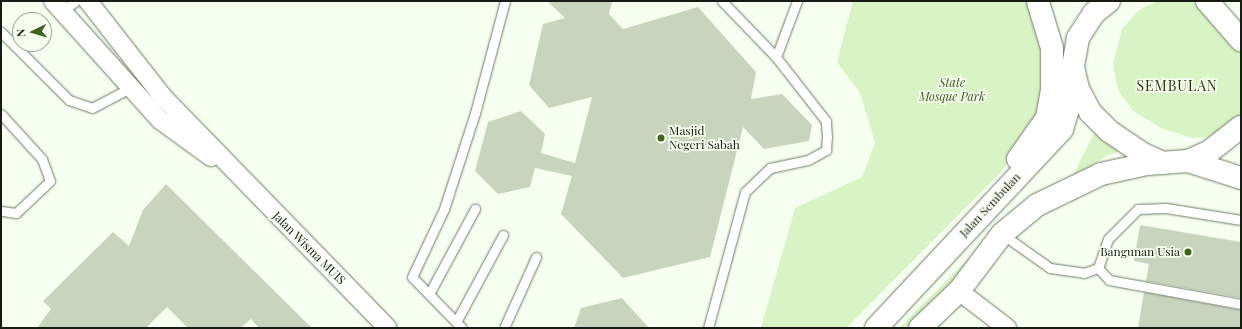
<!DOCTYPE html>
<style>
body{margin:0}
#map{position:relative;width:1242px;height:329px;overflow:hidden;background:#f6fff0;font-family:"Playfair Display",serif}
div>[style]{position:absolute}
.green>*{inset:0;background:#d8f4c4}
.building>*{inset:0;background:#c8d5be}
.roads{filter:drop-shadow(0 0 1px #6e7a65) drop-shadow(0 0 1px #6e7a65)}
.lane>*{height:9px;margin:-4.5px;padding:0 4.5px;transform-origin:4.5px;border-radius:4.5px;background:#fff}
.street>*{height:18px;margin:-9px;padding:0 9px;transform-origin:9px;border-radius:9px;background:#fff}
.primary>*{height:22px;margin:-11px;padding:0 11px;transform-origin:11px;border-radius:11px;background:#fff}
.dots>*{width:11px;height:11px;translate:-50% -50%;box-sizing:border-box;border:2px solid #f6fff0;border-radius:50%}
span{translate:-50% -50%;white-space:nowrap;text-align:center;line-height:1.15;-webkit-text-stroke:3.5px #f6fff0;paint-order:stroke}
.park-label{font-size:12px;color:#375913;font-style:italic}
.poi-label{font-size:12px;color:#171b13}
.left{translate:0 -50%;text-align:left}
.right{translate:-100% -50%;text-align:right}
.street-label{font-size:12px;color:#171b13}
.quarter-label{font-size:14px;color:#1e3603;letter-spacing:1px}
.frame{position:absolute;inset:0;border:2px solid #171b13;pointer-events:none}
.north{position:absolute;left:12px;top:12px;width:40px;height:40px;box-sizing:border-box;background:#f6fff0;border:1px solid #9da498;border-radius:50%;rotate:265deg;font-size:11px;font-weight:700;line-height:16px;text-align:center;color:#171b13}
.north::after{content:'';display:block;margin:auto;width:14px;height:18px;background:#40631b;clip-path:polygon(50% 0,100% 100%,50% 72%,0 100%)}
</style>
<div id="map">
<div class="green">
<div style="clip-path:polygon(853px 1px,1032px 1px,1055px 62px,1050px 110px,999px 174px,846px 328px,761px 328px,795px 208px,862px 177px,875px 143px,860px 93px,837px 62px)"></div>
<div style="clip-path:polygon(1157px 1px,1195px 1px,1205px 5px,1241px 39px,1241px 120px,1216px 137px,1193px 138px,1163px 129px,1133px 111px,1118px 90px,1113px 65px,1122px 29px,1139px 10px)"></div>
<div style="clip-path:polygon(1103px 116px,1133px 148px,1108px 155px,1072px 177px)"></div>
<div style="clip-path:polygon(968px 259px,962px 284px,915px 328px,899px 328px)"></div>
</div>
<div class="building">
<div style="clip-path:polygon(547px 1px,612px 1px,609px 14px,623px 29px,698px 7px,756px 72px,751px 99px,782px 94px,812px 125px,809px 141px,764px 149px,743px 127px,710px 257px,623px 278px,561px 214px,572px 176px,535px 168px,530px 187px,498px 194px,475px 171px,488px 122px,521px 111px,545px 134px,541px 153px,575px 163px,592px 97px,549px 108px,529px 85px,543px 24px,565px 18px)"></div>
<div style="clip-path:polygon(166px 184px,312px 328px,259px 328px,251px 319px,240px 328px,188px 328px,167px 307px,146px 328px,37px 328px,51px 309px,43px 301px,113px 232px,129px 246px,143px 210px)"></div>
<div style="clip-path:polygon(1140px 225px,1241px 242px,1241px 298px,1146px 281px,1149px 264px,1134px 261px)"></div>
<div style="clip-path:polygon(1144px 292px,1241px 310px,1241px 328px,1138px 328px)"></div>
<div style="clip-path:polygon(622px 298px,649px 328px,574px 328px,581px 308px)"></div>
</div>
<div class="roads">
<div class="lane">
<div style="left:62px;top:11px;width:17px;rotate:-36deg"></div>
<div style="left:1px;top:32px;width:96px;rotate:45deg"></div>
<div style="left:69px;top:100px;width:24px;rotate:19deg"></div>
<div style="left:92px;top:108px;width:43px;rotate:-27.8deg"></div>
<div style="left:776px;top:57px;width:60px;rotate:-69.4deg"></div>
<div style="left:1px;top:114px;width:61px;rotate:47.7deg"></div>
<div style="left:42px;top:159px;width:23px;rotate:70deg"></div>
<div style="left:50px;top:181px;width:47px;rotate:136.7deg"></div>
<div style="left:16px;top:213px;width:15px;rotate:-172deg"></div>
<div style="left:1002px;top:234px;width:59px;rotate:35.3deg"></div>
<div style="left:1050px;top:268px;width:34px;rotate:8deg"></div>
<div style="left:1084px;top:273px;width:15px;rotate:-20deg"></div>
<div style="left:1098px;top:268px;width:31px;rotate:-71deg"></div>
<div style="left:1108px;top:239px;width:42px;rotate:-45deg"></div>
<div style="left:1138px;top:209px;width:28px;rotate:-2deg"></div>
<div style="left:1166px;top:208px;width:76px;rotate:9.1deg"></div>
<div style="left:1098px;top:268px;width:16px;rotate:47deg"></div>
<div style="left:1109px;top:280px;width:134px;rotate:10.3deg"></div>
<div style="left:429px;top:294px;width:97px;rotate:-61.6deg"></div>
<div style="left:456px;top:322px;width:99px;rotate:-61.6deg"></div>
<div style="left:462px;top:328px;width:71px;rotate:-134.4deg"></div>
<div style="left:412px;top:277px;width:75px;rotate:-64.8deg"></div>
<div style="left:444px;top:209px;width:101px;rotate:-72.1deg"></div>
<div style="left:475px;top:113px;width:116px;rotate:-75deg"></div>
<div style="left:504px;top:328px;width:78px;rotate:-65.7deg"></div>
<div style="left:708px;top:328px;width:141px;rotate:-74.8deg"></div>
<div style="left:745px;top:192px;width:35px;rotate:-44deg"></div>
<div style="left:770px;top:168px;width:39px;rotate:-12deg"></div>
<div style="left:808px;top:160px;width:21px;rotate:-29deg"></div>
<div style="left:826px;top:150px;width:13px;rotate:-86deg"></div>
<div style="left:827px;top:137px;width:16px;rotate:-94deg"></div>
<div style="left:826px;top:121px;width:81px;rotate:-128deg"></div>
<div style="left:776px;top:57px;width:78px;rotate:-134deg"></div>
</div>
<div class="street">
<div style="left:53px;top:1px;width:160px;rotate:48deg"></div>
<div style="left:160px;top:120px;width:63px;rotate:36deg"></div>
<div style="left:88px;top:1px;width:122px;rotate:52deg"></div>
<div style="left:163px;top:97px;width:322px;rotate:45.8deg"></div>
<div style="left:959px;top:291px;width:61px;rotate:37.6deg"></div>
</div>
<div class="primary">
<div style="left:1109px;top:1px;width:19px;rotate:141deg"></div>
<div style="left:1094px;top:13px;width:30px;rotate:123deg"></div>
<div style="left:1078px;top:38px;width:29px;rotate:100deg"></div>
<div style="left:1073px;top:67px;width:23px;rotate:77deg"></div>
<div style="left:1078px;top:89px;width:26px;rotate:62deg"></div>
<div style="left:1090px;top:112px;width:27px;rotate:45deg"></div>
<div style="left:1109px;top:131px;width:41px;rotate:34.1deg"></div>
<div style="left:1143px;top:154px;width:22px;rotate:24deg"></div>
<div style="left:1207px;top:1px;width:52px;rotate:48.9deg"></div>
<div style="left:1018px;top:159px;width:50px;rotate:-54.7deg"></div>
<div style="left:1047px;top:118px;width:29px;rotate:-80deg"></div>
<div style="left:1052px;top:89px;width:41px;rotate:-90deg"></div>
<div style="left:1052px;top:48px;width:48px;rotate:-106.9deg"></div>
<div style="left:1188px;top:161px;width:56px;rotate:17.8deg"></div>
<div style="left:876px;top:328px;width:272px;rotate:-46.9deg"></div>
<div style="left:1062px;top:129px;width:30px;rotate:-73deg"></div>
<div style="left:1071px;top:100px;width:33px;rotate:-87deg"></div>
<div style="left:920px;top:328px;width:54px;rotate:-43.5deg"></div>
<div style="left:959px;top:291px;width:71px;rotate:-53deg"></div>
<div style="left:1002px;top:234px;width:45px;rotate:-39.6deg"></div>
<div style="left:1037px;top:205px;width:71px;rotate:-25.8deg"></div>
<div style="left:1101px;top:174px;width:47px;rotate:-12.3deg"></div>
<div style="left:1147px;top:164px;width:41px;rotate:-4.2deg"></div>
<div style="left:1188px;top:161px;width:24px;rotate:-24deg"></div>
<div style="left:1210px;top:151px;width:39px;rotate:-38deg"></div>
</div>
</div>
<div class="dots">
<div style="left:661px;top:138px;background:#40631b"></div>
<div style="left:1188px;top:252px;background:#40631b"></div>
</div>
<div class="park-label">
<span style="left:952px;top:90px">State<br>Mosque Park</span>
</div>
<div class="poi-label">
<span class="left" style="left:669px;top:138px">Masjid<br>Negeri Sabah</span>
<span class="right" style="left:1180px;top:252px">Bangunan Usia</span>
</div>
<div class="street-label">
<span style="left:990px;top:205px;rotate:-47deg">Jalan Sembulan</span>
<span style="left:309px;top:248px;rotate:45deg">Jalan Wisma MUIS</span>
</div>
<div class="quarter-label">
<span style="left:1177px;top:86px">SEMBULAN</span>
</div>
<div class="frame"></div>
<div class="north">N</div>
</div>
